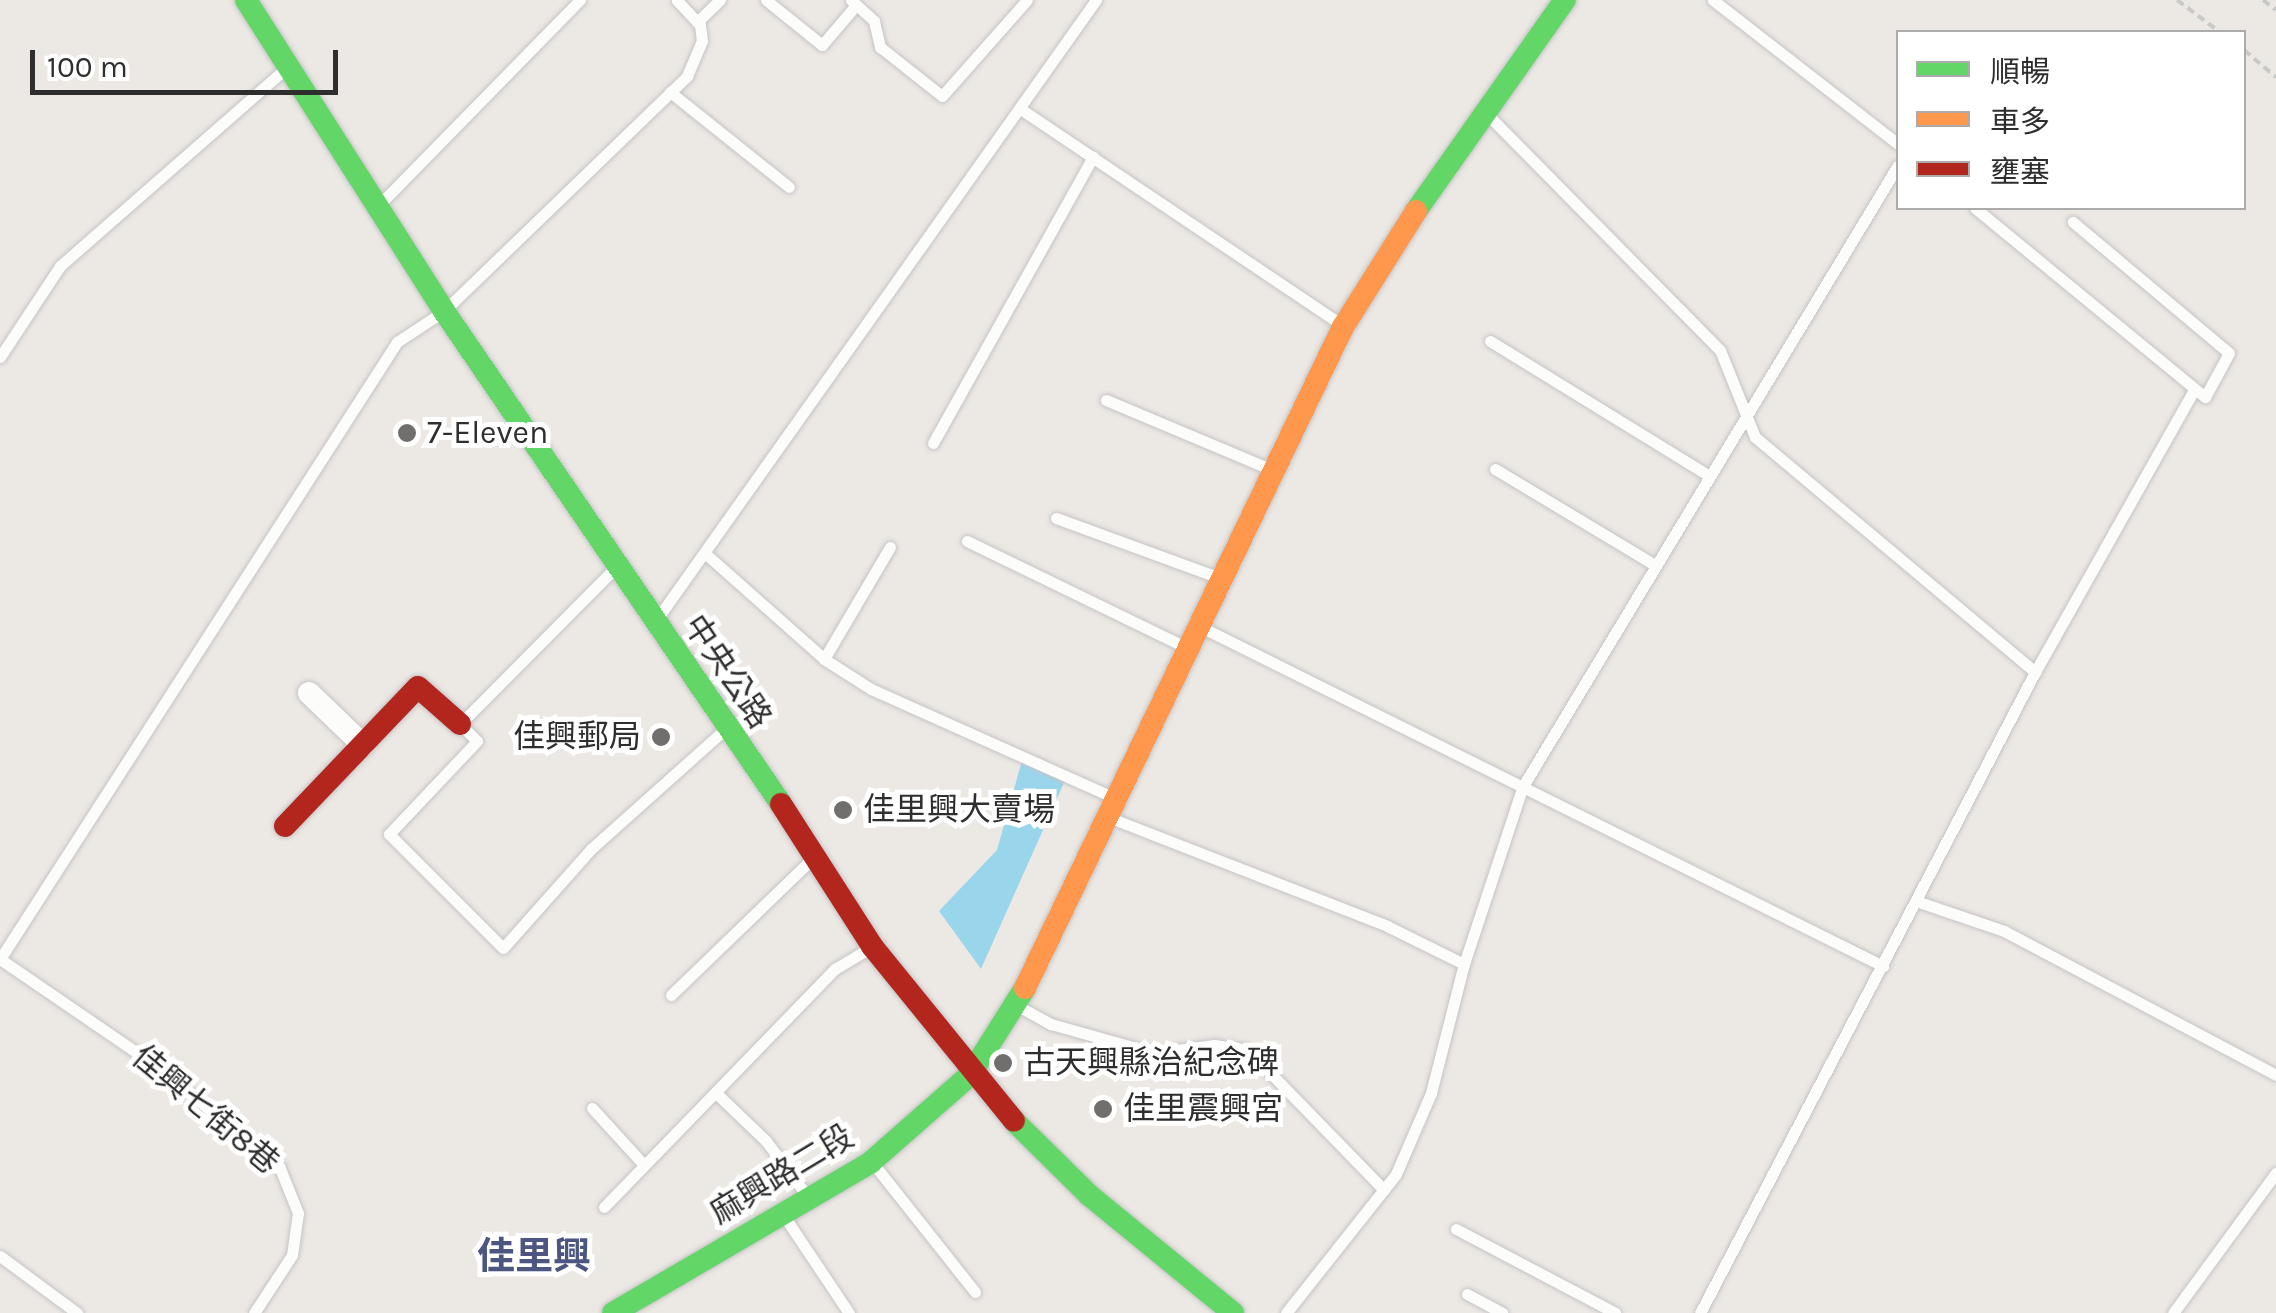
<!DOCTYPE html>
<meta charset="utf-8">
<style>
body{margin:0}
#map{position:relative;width:2276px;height:1313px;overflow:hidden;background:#ece8e4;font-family:Karla,"Noto Sans TC",sans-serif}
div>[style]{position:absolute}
.water>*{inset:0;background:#99d6ec}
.path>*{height:4px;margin-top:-2px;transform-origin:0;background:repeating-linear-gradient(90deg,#c9c9c8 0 8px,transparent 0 13px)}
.roads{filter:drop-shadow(0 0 2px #c5c4c5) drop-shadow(0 0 2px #c5c4c5)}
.lane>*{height:11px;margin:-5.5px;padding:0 5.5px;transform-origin:5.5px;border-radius:5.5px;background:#fcfcfb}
.street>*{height:22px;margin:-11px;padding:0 11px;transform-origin:11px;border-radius:11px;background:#fcfcfb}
.fast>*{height:22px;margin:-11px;padding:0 11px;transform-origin:11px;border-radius:11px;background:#63d668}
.slow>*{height:22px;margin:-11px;padding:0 11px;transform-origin:11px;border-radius:11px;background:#ff974d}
.jam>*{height:22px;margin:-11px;padding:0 11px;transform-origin:11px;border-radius:11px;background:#b3261e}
.dots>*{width:28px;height:28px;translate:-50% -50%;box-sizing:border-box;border:5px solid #fff;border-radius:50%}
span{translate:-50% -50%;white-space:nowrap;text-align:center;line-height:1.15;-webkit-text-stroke:10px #fff;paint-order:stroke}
.poi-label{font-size:32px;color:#2e2e2e}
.left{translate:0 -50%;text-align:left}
.right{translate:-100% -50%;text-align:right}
.street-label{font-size:32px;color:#2e2e2e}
.quarter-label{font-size:38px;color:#4d5680;font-weight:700}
.legend{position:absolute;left:1896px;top:30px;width:350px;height:180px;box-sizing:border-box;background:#fff;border:2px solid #ababab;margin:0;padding:12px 18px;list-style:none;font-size:30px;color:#2e2e2e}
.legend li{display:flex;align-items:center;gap:20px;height:50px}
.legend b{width:50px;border:2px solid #ababab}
.scale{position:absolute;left:30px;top:50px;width:308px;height:45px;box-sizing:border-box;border:5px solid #2e2e2e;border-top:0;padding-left:12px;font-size:30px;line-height:35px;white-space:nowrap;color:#2e2e2e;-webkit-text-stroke:8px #fff;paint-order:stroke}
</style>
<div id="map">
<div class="water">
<div style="clip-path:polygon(1023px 757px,1067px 776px,981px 969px,939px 911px,997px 850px)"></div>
</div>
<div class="path">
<div style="left:2177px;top:0;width:54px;rotate:36.7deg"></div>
<div style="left:2263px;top:0;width:16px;rotate:38deg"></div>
<div style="left:2244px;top:50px;width:42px;rotate:40.2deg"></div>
</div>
<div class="roads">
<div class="lane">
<div style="left:766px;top:0;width:72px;rotate:38.8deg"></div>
<div style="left:822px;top:45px;width:52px;rotate:-49.6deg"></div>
<div style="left:851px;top:0;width:31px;rotate:42deg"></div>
<div style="left:874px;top:21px;width:27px;rotate:77deg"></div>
<div style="left:880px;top:47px;width:79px;rotate:38.3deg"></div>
<div style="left:942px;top:96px;width:128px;rotate:-48.5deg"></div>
<div style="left:1713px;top:0;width:234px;rotate:37.9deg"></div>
<div style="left:697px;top:22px;width:32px;rotate:-44deg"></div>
<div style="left:670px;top:92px;width:152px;rotate:38.6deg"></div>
<div style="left:1022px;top:110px;width:383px;rotate:33.9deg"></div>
<div style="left:1488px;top:115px;width:330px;rotate:45.4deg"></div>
<div style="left:1720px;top:350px;width:94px;rotate:68.1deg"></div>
<div style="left:1755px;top:437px;width:366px;rotate:40deg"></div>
<div style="left:380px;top:204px;width:286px;rotate:-45.6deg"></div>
<div style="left:1975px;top:208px;width:298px;rotate:39.4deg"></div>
<div style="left:2205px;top:397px;width:50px;rotate:-61.4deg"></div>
<div style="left:2229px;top:353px;width:204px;rotate:-140deg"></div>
<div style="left:1490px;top:341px;width:256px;rotate:31.6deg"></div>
<div style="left:0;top:357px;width:109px;rotate:-56.6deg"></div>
<div style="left:60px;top:266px;width:296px;rotate:-41.2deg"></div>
<div style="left:1106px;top:400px;width:178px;rotate:22.8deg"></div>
<div style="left:933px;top:443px;width:328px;rotate:-60.8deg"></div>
<div style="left:1495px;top:469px;width:187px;rotate:31deg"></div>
<div style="left:1056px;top:518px;width:171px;rotate:20.1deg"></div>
<div style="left:967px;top:541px;width:245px;rotate:25.9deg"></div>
<div style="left:707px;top:555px;width:157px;rotate:41.6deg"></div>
<div style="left:824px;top:659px;width:56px;rotate:32.6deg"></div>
<div style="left:871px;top:689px;width:264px;rotate:24.1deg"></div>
<div style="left:614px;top:569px;width:218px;rotate:134.8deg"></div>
<div style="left:460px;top:724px;width:24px;rotate:45deg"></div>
<div style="left:477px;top:741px;width:128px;rotate:133.4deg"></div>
<div style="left:389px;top:834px;width:161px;rotate:45deg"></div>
<div style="left:503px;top:948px;width:132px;rotate:-48.4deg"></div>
<div style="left:591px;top:849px;width:176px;rotate:-41.8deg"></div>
<div style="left:657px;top:619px;width:759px;rotate:-54.66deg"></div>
<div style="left:1201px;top:627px;width:762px;rotate:26.43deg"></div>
<div style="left:824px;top:659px;width:130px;rotate:-59.5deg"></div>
<div style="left:1108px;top:817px;width:300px;rotate:21.3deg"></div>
<div style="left:1387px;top:926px;width:86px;rotate:26.3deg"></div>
<div style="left:1919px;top:902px;width:90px;rotate:18.8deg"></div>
<div style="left:2004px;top:931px;width:308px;rotate:27.9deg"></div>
<div style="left:0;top:959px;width:734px;rotate:-57.24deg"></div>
<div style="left:397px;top:342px;width:56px;rotate:-33.4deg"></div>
<div style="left:444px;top:311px;width:338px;rotate:-44deg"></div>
<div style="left:687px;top:76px;width:38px;rotate:-67deg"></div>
<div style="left:702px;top:41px;width:16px;rotate:-97deg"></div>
<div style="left:700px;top:25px;width:34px;rotate:-133deg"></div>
<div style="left:0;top:959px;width:184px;rotate:34.4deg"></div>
<div style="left:152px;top:1063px;width:164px;rotate:39deg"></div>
<div style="left:279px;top:1166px;width:51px;rotate:68deg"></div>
<div style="left:298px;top:1213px;width:42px;rotate:98.1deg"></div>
<div style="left:292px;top:1255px;width:69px;rotate:123.2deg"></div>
<div style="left:671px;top:995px;width:200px;rotate:-44deg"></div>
<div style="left:1018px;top:1006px;width:38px;rotate:29deg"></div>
<div style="left:1051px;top:1024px;width:107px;rotate:15.7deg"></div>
<div style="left:1154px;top:1053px;width:61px;rotate:-7.6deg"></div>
<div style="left:1214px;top:1045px;width:34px;rotate:8deg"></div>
<div style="left:1248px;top:1050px;width:195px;rotate:45.8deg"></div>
<div style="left:716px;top:1093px;width:69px;rotate:43.8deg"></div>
<div style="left:766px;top:1141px;width:66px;rotate:53deg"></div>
<div style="left:592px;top:1108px;width:77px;rotate:47.6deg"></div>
<div style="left:872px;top:1162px;width:166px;rotate:51.6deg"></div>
<div style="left:604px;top:1207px;width:332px;rotate:-45.9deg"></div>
<div style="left:835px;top:969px;width:39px;rotate:-31deg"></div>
<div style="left:784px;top:1216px;width:117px;rotate:56.2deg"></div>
<div style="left:1456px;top:1229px;width:180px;rotate:27.8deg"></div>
<div style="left:0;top:1256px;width:96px;rotate:36.5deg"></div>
<div style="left:1467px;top:1294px;width:40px;rotate:28deg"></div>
<div style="left:1286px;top:1313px;width:177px;rotate:-51.6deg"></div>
<div style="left:1396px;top:1174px;width:88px;rotate:-66.6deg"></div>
<div style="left:1431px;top:1093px;width:133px;rotate:-75.7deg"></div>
<div style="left:1464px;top:964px;width:188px;rotate:-71.7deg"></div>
<div style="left:1523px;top:786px;width:725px;rotate:-58.87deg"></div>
<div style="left:1700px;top:1313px;width:723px;rotate:-62.41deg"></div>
<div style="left:2035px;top:672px;width:324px;rotate:-60.6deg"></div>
<div style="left:2173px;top:1313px;width:174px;rotate:-53.7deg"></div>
</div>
<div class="street">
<div style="left:309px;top:693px;width:75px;rotate:43.9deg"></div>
</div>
<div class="fast">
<div style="left:246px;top:0;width:369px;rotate:57.5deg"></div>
<div style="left:444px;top:311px;width:597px;rotate:55.64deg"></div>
<div style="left:1416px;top:211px;width:258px;rotate:-54.8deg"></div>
<div style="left:1014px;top:1121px;width:105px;rotate:44.6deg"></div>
<div style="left:1089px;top:1195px;width:186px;rotate:39.3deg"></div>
<div style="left:613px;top:1313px;width:299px;rotate:-30.3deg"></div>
<div style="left:871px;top:1162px;width:132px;rotate:-41.3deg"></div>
<div style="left:970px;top:1075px;width:103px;rotate:-57.7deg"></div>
</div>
<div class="slow">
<div style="left:1025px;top:988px;width:734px;rotate:-64.31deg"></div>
<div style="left:1343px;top:327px;width:137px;rotate:-57.8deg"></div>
</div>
<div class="jam">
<div style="left:781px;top:804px;width:169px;rotate:57.3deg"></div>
<div style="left:872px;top:946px;width:225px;rotate:50.9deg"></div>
<div style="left:285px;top:826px;width:192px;rotate:-46.3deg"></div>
<div style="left:418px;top:687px;width:56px;rotate:41.4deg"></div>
</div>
</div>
<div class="dots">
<div style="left:407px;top:433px;background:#706f6e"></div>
<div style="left:661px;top:737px;background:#706f6e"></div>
<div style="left:843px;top:810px;background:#706f6e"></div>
<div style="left:1003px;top:1063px;background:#706f6e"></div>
<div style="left:1103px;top:1109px;background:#706f6e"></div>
</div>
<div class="poi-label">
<span class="left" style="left:427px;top:433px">7-Eleven</span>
<span class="right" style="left:641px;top:737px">佳興郵局</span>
<span class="left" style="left:863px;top:810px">佳里興大賣場</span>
<span class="left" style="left:1023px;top:1063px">古天興縣治紀念碑</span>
<span class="left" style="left:1123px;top:1109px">佳里震興宮</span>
</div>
<div class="street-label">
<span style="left:727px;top:672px;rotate:56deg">中央公路</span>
<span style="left:205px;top:1110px;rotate:40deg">佳興七街8巷</span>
<span style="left:782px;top:1175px;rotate:-31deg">麻興路二段</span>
</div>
<div class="quarter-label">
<span style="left:534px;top:1257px">佳里興</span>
</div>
<ul class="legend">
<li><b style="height:12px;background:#63d668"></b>順暢</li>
<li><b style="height:12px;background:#ff974d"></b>車多</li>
<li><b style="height:12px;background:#b3261e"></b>壅塞</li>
</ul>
<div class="scale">100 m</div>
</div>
